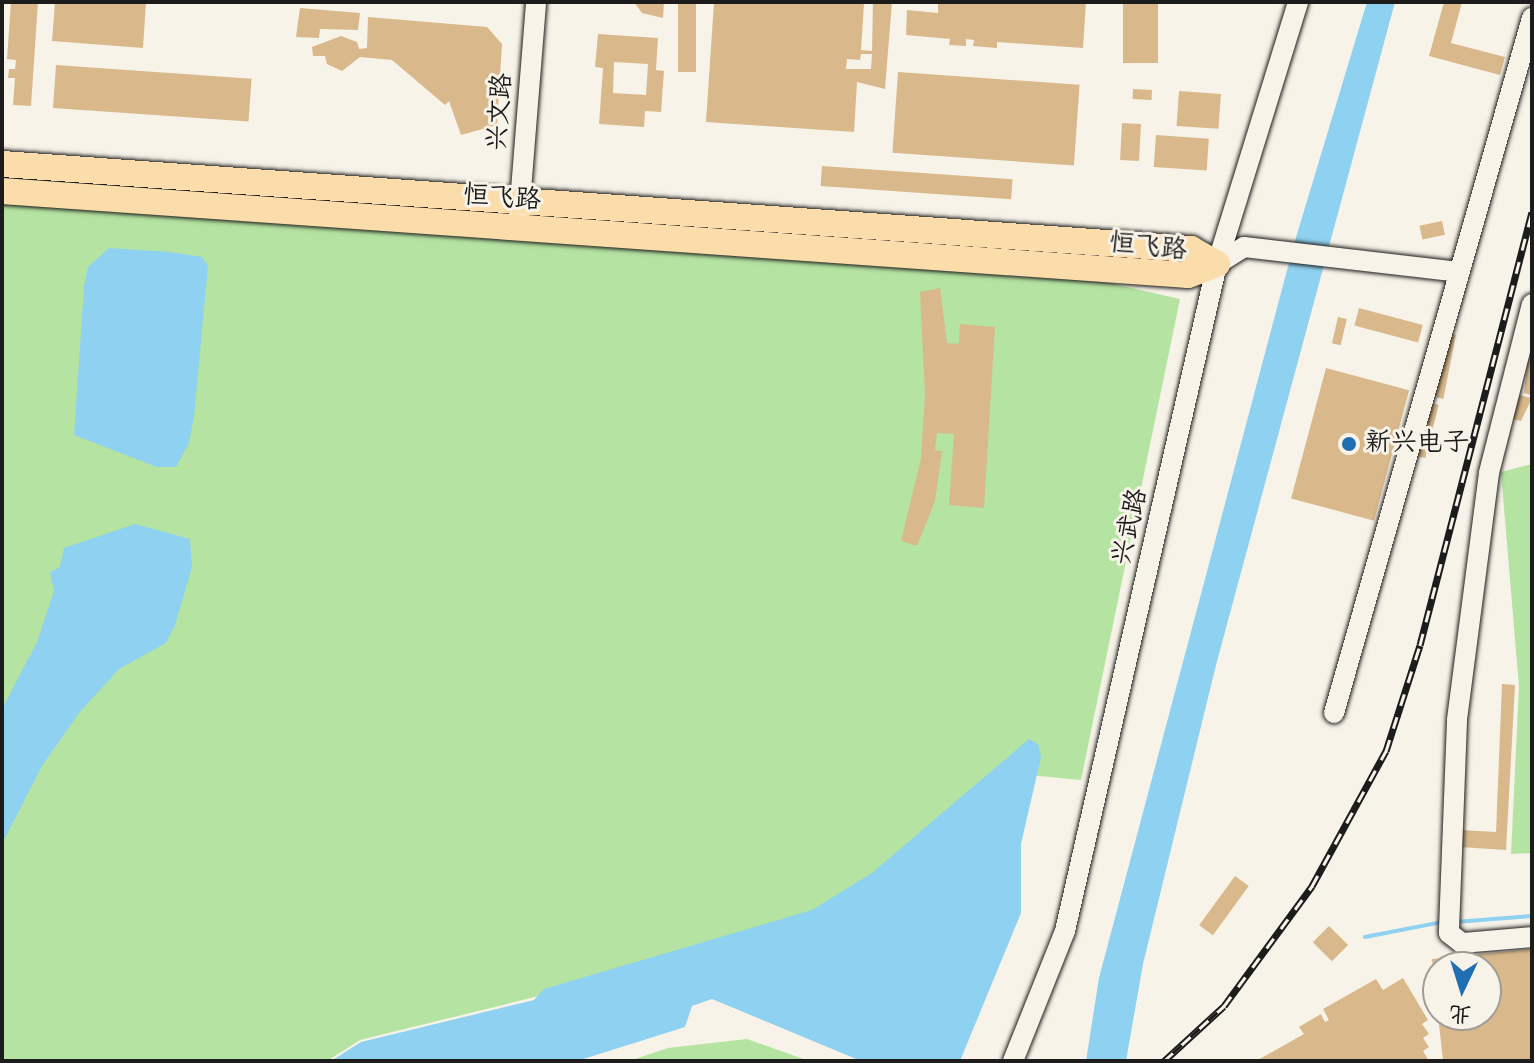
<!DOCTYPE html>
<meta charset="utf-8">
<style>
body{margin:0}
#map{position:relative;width:1534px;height:1063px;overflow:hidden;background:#f7f3e8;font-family:Mynerve,"LXGW WenKai TC",sans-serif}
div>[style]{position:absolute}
.green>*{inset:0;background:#b5e3a1}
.water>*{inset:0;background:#8fd1f0}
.stream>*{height:4px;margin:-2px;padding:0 2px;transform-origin:2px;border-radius:2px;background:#8fd1f0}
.building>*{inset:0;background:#d9b98c;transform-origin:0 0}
.roads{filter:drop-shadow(0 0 2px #1c1c1c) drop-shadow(0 0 2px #1c1c1c)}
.minor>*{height:20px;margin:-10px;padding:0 10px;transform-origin:10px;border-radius:10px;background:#f7f3e8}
.major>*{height:26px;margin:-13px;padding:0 13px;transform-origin:13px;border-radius:13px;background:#fbddab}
.rail>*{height:7px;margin-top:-3.5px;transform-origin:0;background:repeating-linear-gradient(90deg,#f7f3e8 0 12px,#1c1c1c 0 24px);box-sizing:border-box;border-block:2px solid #1c1c1c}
.dots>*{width:22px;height:22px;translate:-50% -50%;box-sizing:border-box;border:4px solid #f7f3e8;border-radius:50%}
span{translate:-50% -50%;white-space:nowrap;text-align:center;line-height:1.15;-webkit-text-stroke:6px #f7f3e8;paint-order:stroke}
.street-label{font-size:26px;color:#1c1c1c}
.poi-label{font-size:26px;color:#1c1c1c}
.left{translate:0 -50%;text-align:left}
.frame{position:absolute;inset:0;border:4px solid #1c1c1c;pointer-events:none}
.north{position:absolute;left:1422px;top:951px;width:80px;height:80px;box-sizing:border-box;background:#f7f3e8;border:2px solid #9f9d96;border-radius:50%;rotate:184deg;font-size:22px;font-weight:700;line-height:32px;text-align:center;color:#1c1c1c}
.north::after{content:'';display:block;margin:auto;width:28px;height:36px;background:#1f6fb2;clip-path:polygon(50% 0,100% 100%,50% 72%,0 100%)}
</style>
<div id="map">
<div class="green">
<div style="clip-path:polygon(2px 203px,1096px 280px,1180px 299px,1081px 780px,1008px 773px,892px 879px,775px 938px,360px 1040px,327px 1061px,2px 1061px)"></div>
<div style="clip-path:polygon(1532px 464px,1532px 853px,1511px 854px,1519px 687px,1501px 472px)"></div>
<div style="clip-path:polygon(747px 1039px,809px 1061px,629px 1061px,668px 1048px)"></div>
</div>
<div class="water">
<div style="clip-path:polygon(1367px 2px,1395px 2px,1216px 665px,1143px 964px,1126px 1061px,1086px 1061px,1099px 978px,1294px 244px)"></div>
<div style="clip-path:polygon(109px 248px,170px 252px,202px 257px,208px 266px,194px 416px,189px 443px,176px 467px,157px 467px,74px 435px,84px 287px,88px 267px)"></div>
<div style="clip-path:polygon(135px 524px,190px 539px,192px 567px,175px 625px,166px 643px,119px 669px,79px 713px,42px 766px,2px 844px,2px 709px,37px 642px,54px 591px,50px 572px,60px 567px,64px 548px)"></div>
<div style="clip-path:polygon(1029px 739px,1038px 744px,1041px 757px,1021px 844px,1021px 913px,960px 1061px,861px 1061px,712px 999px,692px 1006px,685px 1027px,577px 1061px,331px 1061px,361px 1042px,534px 1000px,544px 989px,812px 910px,872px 873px)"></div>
</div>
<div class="stream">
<div style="left:1455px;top:922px;width:77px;rotate:-4.5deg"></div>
<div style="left:1365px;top:937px;width:78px;rotate:-11deg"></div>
</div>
<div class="building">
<div style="clip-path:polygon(11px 2px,38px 2px,31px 106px,13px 105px,15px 78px,8px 78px,9px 69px,15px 69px,16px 60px,7px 59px)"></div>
<div style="clip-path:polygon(55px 2px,146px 2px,143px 48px,52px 41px)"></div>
<div style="clip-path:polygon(634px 2px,664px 2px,663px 18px,642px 13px)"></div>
<div style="left:678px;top:2px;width:18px;height:70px"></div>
<div style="clip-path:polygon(evenodd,714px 2px,864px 4px,861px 50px,872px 51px,873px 2px,892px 2px,885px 89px,857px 82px,854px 132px,706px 122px,714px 2px,861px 54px,872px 54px,871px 69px,846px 69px,847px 59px,860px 60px,861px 54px)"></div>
<div style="clip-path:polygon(938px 2px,1086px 2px,1083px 48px,997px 42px,997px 48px,973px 46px,974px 40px,966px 39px,966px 46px,949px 45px,950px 39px,906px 35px,907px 10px,938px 13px)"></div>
<div style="left:1123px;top:2px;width:35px;height:61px"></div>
<div style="clip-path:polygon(1444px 2px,1462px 2px,1451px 43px,1505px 57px,1500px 75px,1429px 56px)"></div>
<div style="clip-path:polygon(300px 8px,360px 13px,358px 30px,320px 29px,319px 38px,296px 37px)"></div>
<div style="clip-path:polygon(368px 17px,487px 27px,502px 44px,497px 125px,461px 135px,449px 101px,445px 105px,392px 60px,360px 57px,342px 71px,327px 64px,325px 56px,313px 56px,312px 47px,341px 36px,357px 42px,359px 49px,367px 48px)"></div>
<div style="clip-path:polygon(evenodd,598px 34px,658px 38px,656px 70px,664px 71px,661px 112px,645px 111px,644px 127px,599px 124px,603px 68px,595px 67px,598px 34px,614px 62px,648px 64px,646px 95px,613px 93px,614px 62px)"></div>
<div style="left:56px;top:65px;width:196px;height:43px;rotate:4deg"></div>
<div style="left:898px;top:72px;width:182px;height:81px;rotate:4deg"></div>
<div style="left:1133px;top:89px;width:19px;height:10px;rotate:3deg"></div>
<div style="left:1179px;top:91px;width:42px;height:35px;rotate:4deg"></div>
<div style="left:1122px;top:123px;width:19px;height:37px;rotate:3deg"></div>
<div style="left:1156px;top:135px;width:53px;height:32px;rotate:4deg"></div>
<div style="left:822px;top:166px;width:191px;height:20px;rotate:4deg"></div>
<div style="left:1442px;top:221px;width:14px;height:23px;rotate:78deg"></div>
<div style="clip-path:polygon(940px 288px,947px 343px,959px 344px,960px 324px,995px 327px,984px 508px,949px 505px,954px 434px,937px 433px,935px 450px,942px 451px,935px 501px,917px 546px,901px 541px,921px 458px,925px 395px,920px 292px)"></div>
<div style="left:1359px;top:308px;width:66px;height:18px;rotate:15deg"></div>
<div style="left:1338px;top:317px;width:9px;height:27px;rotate:13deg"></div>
<div style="left:1446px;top:333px;width:10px;height:65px;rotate:11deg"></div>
<div style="clip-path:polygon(1528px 358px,1532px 359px,1531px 395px,1524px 393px)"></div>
<div style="left:1326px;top:368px;width:86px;height:135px;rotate:15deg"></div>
<div style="clip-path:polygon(1518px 395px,1532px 398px,1521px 421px,1512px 419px)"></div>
<div style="left:1427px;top:402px;width:12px;height:55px;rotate:14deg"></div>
<div style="clip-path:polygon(1502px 684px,1515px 685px,1506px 850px,1460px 847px,1461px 830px,1496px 832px)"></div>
<div style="left:1235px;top:876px;width:17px;height:61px;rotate:36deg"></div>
<div style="left:1329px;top:926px;width:27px;height:23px;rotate:45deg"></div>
<div style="clip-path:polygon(1532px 949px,1532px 1061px,1443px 1061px,1438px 1015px,1486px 1015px,1486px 967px,1438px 967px,1436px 998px,1432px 959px)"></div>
<div style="clip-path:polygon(1403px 978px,1428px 1020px,1422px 1024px,1429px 1034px,1423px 1038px,1429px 1047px,1423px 1051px,1429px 1061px,1256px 1061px,1304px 1034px,1299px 1027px,1321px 1014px,1325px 1022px,1329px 1020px,1323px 1009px,1376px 979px,1383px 990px)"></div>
</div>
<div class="roads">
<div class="minor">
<div style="left:519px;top:215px;width:214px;rotate:-85.4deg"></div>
<div style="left:1217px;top:264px;width:32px;rotate:-32deg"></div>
<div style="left:1244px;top:247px;width:216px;rotate:6.6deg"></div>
<div style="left:1532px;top:304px;width:174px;rotate:104.3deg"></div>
<div style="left:1489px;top:473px;width:250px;rotate:97.4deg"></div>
<div style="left:1457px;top:721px;width:212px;rotate:92.2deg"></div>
<div style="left:1449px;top:933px;width:16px;rotate:38deg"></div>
<div style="left:1462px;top:943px;width:70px;rotate:-4.9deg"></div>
<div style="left:1334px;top:713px;width:723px;rotate:-74.1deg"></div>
<div style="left:1013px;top:1061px;width:140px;rotate:-68.2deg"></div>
<div style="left:1065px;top:931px;width:684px;rotate:-77.16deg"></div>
<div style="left:1217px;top:264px;width:274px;rotate:-72.8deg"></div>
</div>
<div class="major">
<div style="left:2px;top:164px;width:1192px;rotate:4.09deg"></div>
<div style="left:1191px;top:249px;width:30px;rotate:30deg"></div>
<div style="left:2px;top:191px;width:1189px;rotate:4.05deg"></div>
<div style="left:1188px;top:275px;width:31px;rotate:-21deg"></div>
</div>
</div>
<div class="rail">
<div style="left:1164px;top:1061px;width:81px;rotate:-42.5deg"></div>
<div style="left:1224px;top:1006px;width:149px;rotate:-53.7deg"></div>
<div style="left:1312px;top:886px;width:154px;rotate:-61.3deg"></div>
<div style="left:1386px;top:751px;width:111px;rotate:-72.2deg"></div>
<div style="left:1420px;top:645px;width:447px;rotate:-75.5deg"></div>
</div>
<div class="dots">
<div style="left:1349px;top:444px;background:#1f6fb2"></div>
</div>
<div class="street-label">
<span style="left:501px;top:112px;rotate:-86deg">兴文路</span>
<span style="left:502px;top:199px;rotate:4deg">恒飞路</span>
<span style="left:1148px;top:248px;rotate:6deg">恒飞路</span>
<span style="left:1131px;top:527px;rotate:-77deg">兴武路</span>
</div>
<div class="poi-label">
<span class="left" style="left:1365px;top:444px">新兴电子</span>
</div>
<div class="frame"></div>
<div class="north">北</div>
</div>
